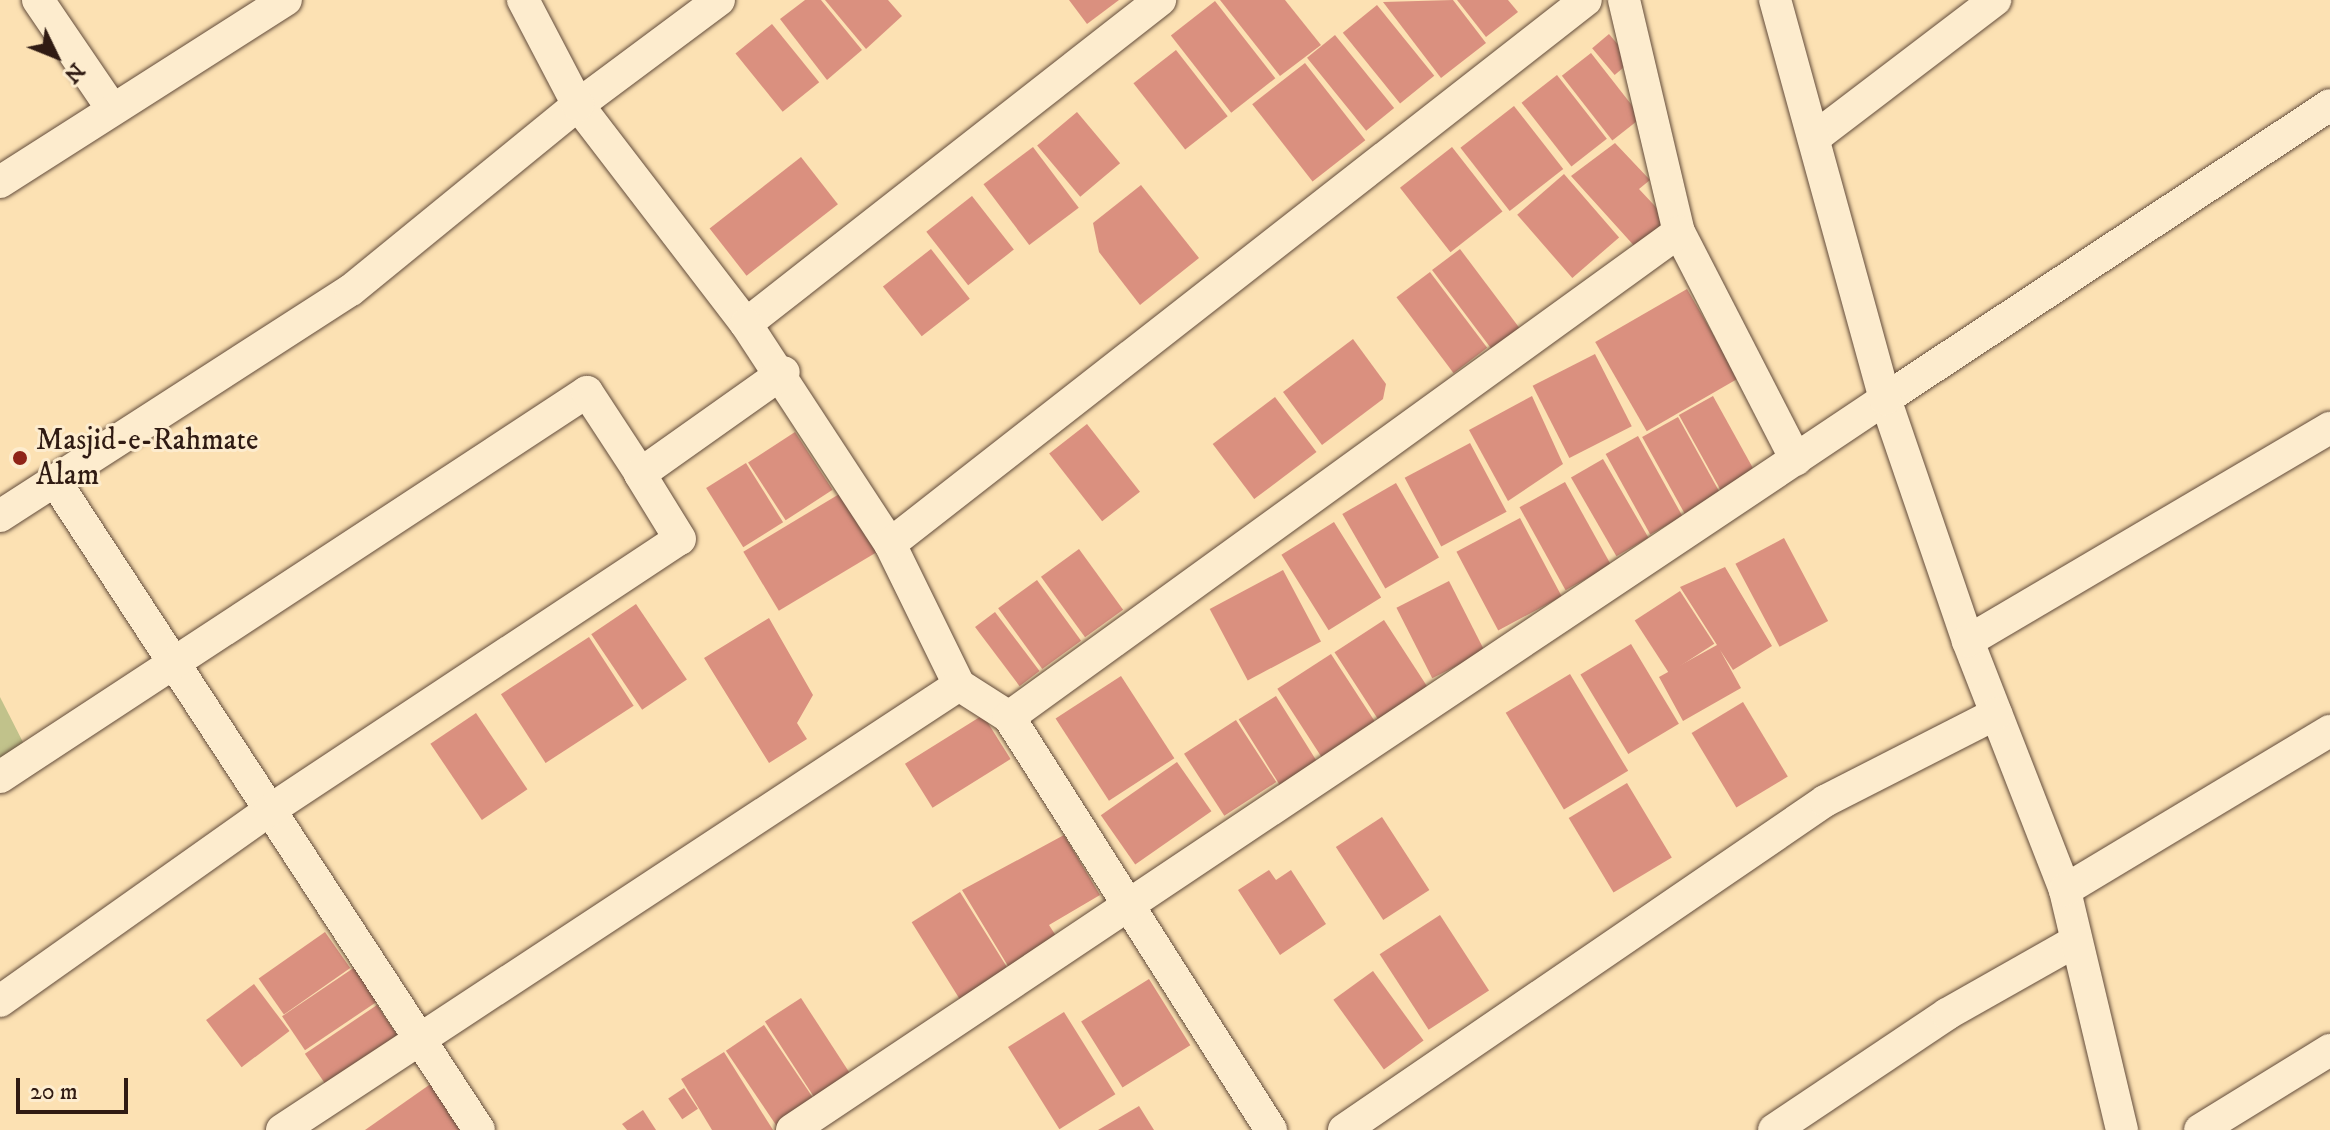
<!DOCTYPE html>
<style>
body{margin:0}
#map{position:relative;width:2330px;height:1130px;overflow:hidden;background:#fce1b3;font-family:"IM FELL DW Pica",serif}
div>[style]{position:absolute}
.green>*{inset:0;background:#c1c28b}
.building>*{inset:0;background:#da907f;transform-origin:0 0}
.roads{filter:drop-shadow(0 0 2px #634c3b) drop-shadow(0 0 2px #634c3b)}
.minor>*{height:32px;margin:-16px;padding:0 16px;transform-origin:16px;border-radius:16px;background:#fdecce}
.dots>*{width:22px;height:22px;translate:-50% -50%;box-sizing:border-box;border:4px solid #fdecce;border-radius:50%}
span{translate:-50% -50%;white-space:nowrap;text-align:center;line-height:1.15;-webkit-text-stroke:6px #fdecce;paint-order:stroke}
.poi-label{font-size:30px;color:#301b13}
.left{translate:0 -50%;text-align:left}
.north{position:absolute;left:16px;top:16px;width:80px;height:80px;-webkit-text-stroke:6px #fdecce;paint-order:stroke;rotate:133deg;font-size:22px;font-weight:700;line-height:32px;text-align:center;color:#301b13}
.north::after{content:'';display:block;margin:auto;width:28px;height:36px;background:#301b13;clip-path:polygon(50% 0,100% 100%,50% 72%,0 100%)}
.scale{position:absolute;left:16px;top:1078px;width:112px;height:36px;box-sizing:border-box;border:4px solid #301b13;border-top:0;padding-left:10px;font-size:24px;line-height:28px;white-space:nowrap;color:#301b13;-webkit-text-stroke:6px #fdecce;paint-order:stroke}
</style>
<div id="map">
<div class="green">
<div style="clip-path:polygon(0 697px,29px 754px,0 772px)"></div>
</div>
<div class="building">
<div style="clip-path:polygon(805px 0,821px 0,862px 50px,827px 80px,780px 19px)"></div>
<div style="clip-path:polygon(825px 0,888px 0,902px 16px,866px 49px)"></div>
<div style="clip-path:polygon(1069px 0,1119px 0,1087px 24px)"></div>
<div style="clip-path:polygon(1220px 0,1285px 0,1321px 45px,1280px 76px)"></div>
<div style="clip-path:polygon(1453px 0,1486px 43px,1441px 78px,1383px 2px)"></div>
<div style="clip-path:polygon(1457px 0,1508px 0,1518px 12px,1486px 37px)"></div>
<div style="left:1215px;top:1px;width:98px;height:56px;rotate:52deg"></div>
<div style="left:1377px;top:5px;width:91px;height:44px;rotate:51deg"></div>
<div style="left:772px;top:24px;width:75px;height:47px;rotate:51deg"></div>
<div style="left:1609px;top:34px;width:35px;height:22px;rotate:50deg"></div>
<div style="left:1335px;top:35px;width:94px;height:36px;rotate:51deg"></div>
<div style="left:1176px;top:50px;width:84px;height:54px;rotate:52deg"></div>
<div style="left:1591px;top:53px;width:82px;height:37px;rotate:52deg"></div>
<div style="left:1305px;top:63px;width:98px;height:67px;rotate:52deg"></div>
<div style="left:1557px;top:75px;width:81px;height:45px;rotate:52deg"></div>
<div style="left:1514px;top:106px;width:80px;height:68px;rotate:52deg"></div>
<div style="left:1077px;top:112px;width:67px;height:52px;rotate:50deg"></div>
<div style="clip-path:polygon(1615px 143px,1650px 180px,1639px 189px,1668px 220px,1637px 249px,1571px 176px)"></div>
<div style="left:1033px;top:147px;width:76px;height:62px;rotate:53deg"></div>
<div style="left:1452px;top:147px;width:82px;height:66px;rotate:52deg"></div>
<div style="left:801px;top:157px;width:60px;height:116px;rotate:52deg"></div>
<div style="left:1564px;top:174px;width:84px;height:62px;rotate:49deg"></div>
<div style="clip-path:polygon(1141px 185px,1199px 258px,1140px 305px,1099px 252px,1093px 223px)"></div>
<div style="left:972px;top:196px;width:68px;height:58px;rotate:52deg"></div>
<div style="left:931px;top:249px;width:63px;height:61px;rotate:52deg"></div>
<div style="left:1460px;top:249px;width:101px;height:35px;rotate:53deg"></div>
<div style="left:1430px;top:272px;width:95px;height:42px;rotate:53deg"></div>
<div style="left:1687px;top:289px;width:103px;height:106px;rotate:60deg"></div>
<div style="clip-path:polygon(1353px 339px,1386px 384px,1383px 399px,1322px 445px,1283px 392px)"></div>
<div style="left:1595px;top:354px;width:81px;height:70px;rotate:63deg"></div>
<div style="clip-path:polygon(1532px 396px,1563px 464px,1508px 501px,1469px 430px)"></div>
<div style="left:1713px;top:396px;width:88px;height:39px;rotate:61deg"></div>
<div style="left:1275px;top:397px;width:69px;height:78px;rotate:53deg"></div>
<div style="left:1678px;top:417px;width:88px;height:41px;rotate:61deg"></div>
<div style="left:1087px;top:424px;width:86px;height:48px;rotate:52deg"></div>
<div style="left:795px;top:432px;width:69px;height:56px;rotate:57deg"></div>
<div style="left:1638px;top:436px;width:92px;height:37px;rotate:61deg"></div>
<div style="left:1470px;top:443px;width:78px;height:74px;rotate:62deg"></div>
<div style="left:1603px;top:459px;width:91px;height:37px;rotate:60deg"></div>
<div style="left:746px;top:463px;width:70px;height:47px;rotate:58deg"></div>
<div style="left:1565px;top:482px;width:95px;height:52px;rotate:61deg"></div>
<div style="left:1396px;top:483px;width:86px;height:62px;rotate:60deg"></div>
<div style="left:841px;top:493px;width:69px;height:114px;rotate:59deg"></div>
<div style="left:1520px;top:518px;width:89px;height:72px;rotate:62deg"></div>
<div style="left:1334px;top:522px;width:89px;height:62px;rotate:58deg"></div>
<div style="left:1784px;top:538px;width:94px;height:55px;rotate:62deg"></div>
<div style="left:1079px;top:549px;width:75px;height:47px;rotate:54deg"></div>
<div style="clip-path:polygon(1725px 567px,1772px 646px,1733px 670px,1720px 650px,1741px 688px,1683px 721px,1659px 677px,1717px 645px,1680px 587px)"></div>
<div style="left:1283px;top:570px;width:81px;height:83px;rotate:62deg"></div>
<div style="left:1037px;top:580px;width:75px;height:48px;rotate:54deg"></div>
<div style="left:1449px;top:581px;width:79px;height:59px;rotate:63deg"></div>
<div style="left:1680px;top:591px;width:63px;height:54px;rotate:57deg"></div>
<div style="left:636px;top:604px;width:91px;height:54px;rotate:56deg"></div>
<div style="left:995px;top:612px;width:74px;height:25px;rotate:53deg"></div>
<div style="clip-path:polygon(769px 618px,813px 695px,797px 723px,807px 739px,769px 763px,704px 658px)"></div>
<div style="left:1384px;top:620px;width:82px;height:59px;rotate:57deg"></div>
<div style="left:589px;top:637px;width:82px;height:105px;rotate:57deg"></div>
<div style="left:1631px;top:644px;width:93px;height:59px;rotate:59deg"></div>
<div style="left:1331px;top:654px;width:85px;height:64px;rotate:57deg"></div>
<div style="left:1570px;top:674px;width:113px;height:75px;rotate:59deg"></div>
<div style="left:1121px;top:676px;width:98px;height:78px;rotate:57deg"></div>
<div style="left:1276px;top:696px;width:79px;height:44px;rotate:58deg"></div>
<div style="left:1743px;top:702px;width:87px;height:60px;rotate:59deg"></div>
<div style="left:476px;top:713px;width:92px;height:55px;rotate:56deg"></div>
<div style="left:983px;top:715px;width:52px;height:92px;rotate:58deg"></div>
<div style="left:1236px;top:720px;width:74px;height:62px;rotate:57deg"></div>
<div style="left:1177px;top:762px;width:60px;height:93px;rotate:55deg"></div>
<div style="left:1627px;top:783px;width:87px;height:68px;rotate:59deg"></div>
<div style="left:1382px;top:817px;width:87px;height:55px;rotate:57deg"></div>
<div style="clip-path:polygon(1064px 835px,1100px 895px,1049px 925px,1060px 942px,1011px 971px,962px 890px)"></div>
<div style="clip-path:polygon(1269px 870px,1276px 880px,1291px 870px,1326px 924px,1280px 955px,1238px 890px)"></div>
<div style="left:960px;top:892px;width:97px;height:57px;rotate:58deg"></div>
<div style="left:1440px;top:915px;width:90px;height:72px;rotate:57deg"></div>
<div style="left:325px;top:932px;width:44px;height:81px;rotate:55deg"></div>
<div style="left:355px;top:967px;width:41px;height:88px;rotate:56deg"></div>
<div style="left:1373px;top:971px;width:86px;height:49px;rotate:54deg"></div>
<div style="left:1149px;top:979px;width:78px;height:80px;rotate:58deg"></div>
<div style="left:254px;top:984px;width:59px;height:60px;rotate:53deg"></div>
<div style="left:801px;top:998px;width:96px;height:43px;rotate:57deg"></div>
<div style="left:377px;top:1005px;width:45px;height:87px;rotate:56deg"></div>
<div style="left:1064px;top:1012px;width:97px;height:66px;rotate:58deg"></div>
<div style="left:764px;top:1025px;width:100px;height:46px;rotate:56deg"></div>
<div style="clip-path:polygon(724px 1052px,773px 1130px,712px 1130px,681px 1079px)"></div>
<div style="clip-path:polygon(432px 1083px,464px 1130px,365px 1130px)"></div>
<div style="left:684px;top:1088px;width:25px;height:19px;rotate:56deg"></div>
<div style="clip-path:polygon(1139px 1106px,1154px 1130px,1098px 1130px)"></div>
<div style="clip-path:polygon(643px 1110px,656px 1130px,627px 1130px,622px 1124px)"></div>
</div>
<div class="roads">
<div class="minor">
<div style="left:38px;top:0;width:128px;rotate:55.8deg"></div>
<div style="left:719px;top:0;width:176px;rotate:143.3deg"></div>
<div style="left:578px;top:105px;width:276px;rotate:52.5deg"></div>
<div style="left:746px;top:324px;width:526px;rotate:-38.05deg"></div>
<div style="left:1624px;top:0;width:238px;rotate:76.7deg"></div>
<div style="left:1679px;top:232px;width:256px;rotate:62.8deg"></div>
<div style="left:1814px;top:138px;width:228px;rotate:-37.3deg"></div>
<div style="left:0;top:182px;width:339px;rotate:-32.5deg"></div>
<div style="left:746px;top:324px;width:263px;rotate:56.8deg"></div>
<div style="left:890px;top:544px;width:157px;rotate:63.9deg"></div>
<div style="left:959px;top:685px;width:59px;rotate:32.6deg"></div>
<div style="left:1009px;top:717px;width:489px;rotate:57.6deg"></div>
<div style="left:55px;top:481px;width:775px;rotate:56.84deg"></div>
<div style="left:0;top:516px;width:417px;rotate:-32.8deg"></div>
<div style="left:351px;top:290px;width:293px;rotate:-39.2deg"></div>
<div style="left:578px;top:105px;width:119px;rotate:-117.6deg"></div>
<div style="left:890px;top:544px;width:883px;rotate:-38.01deg"></div>
<div style="left:1968px;top:641px;width:256px;rotate:-108.9deg"></div>
<div style="left:1885px;top:399px;width:533px;rotate:-33.45deg"></div>
<div style="left:1009px;top:717px;width:827px;rotate:-35.9deg"></div>
<div style="left:0;top:777px;width:702px;rotate:-33.26deg"></div>
<div style="left:587px;top:392px;width:100px;rotate:56.8deg"></div>
<div style="left:2065px;top:890px;width:267px;rotate:-111.3deg"></div>
<div style="left:1968px;top:641px;width:420px;rotate:-30.5deg"></div>
<div style="left:0;top:1001px;width:331px;rotate:-35.3deg"></div>
<div style="left:270px;top:810px;width:491px;rotate:-33.5deg"></div>
<div style="left:680px;top:539px;width:76px;rotate:-121.6deg"></div>
<div style="left:640px;top:474px;width:176px;rotate:-35.3deg"></div>
<div style="left:282px;top:1130px;width:810px;rotate:-33.32deg"></div>
<div style="left:792px;top:1130px;width:1315px;rotate:-33.77deg"></div>
<div style="left:1885px;top:399px;width:414px;rotate:-105.4deg"></div>
<div style="left:1344px;top:1130px;width:583px;rotate:-34.37deg"></div>
<div style="left:1825px;top:801px;width:192px;rotate:-27deg"></div>
<div style="left:1774px;top:1130px;width:208px;rotate:-33.8deg"></div>
<div style="left:1947px;top:1014px;width:148px;rotate:-29.5deg"></div>
<div style="left:2122px;top:1130px;width:247px;rotate:-103.4deg"></div>
<div style="left:2065px;top:890px;width:309px;rotate:-31deg"></div>
<div style="left:2200px;top:1130px;width:153px;rotate:-31.6deg"></div>
</div>
</div>
<div class="dots">
<div style="left:20px;top:458px;background:#8f2418"></div>
</div>
<div class="poi-label">
<span class="left" style="left:36px;top:458px">Masjid-e-Rahmate<br>Alam</span>
</div>
<div class="north">N</div>
<div class="scale">20 m</div>
</div>
